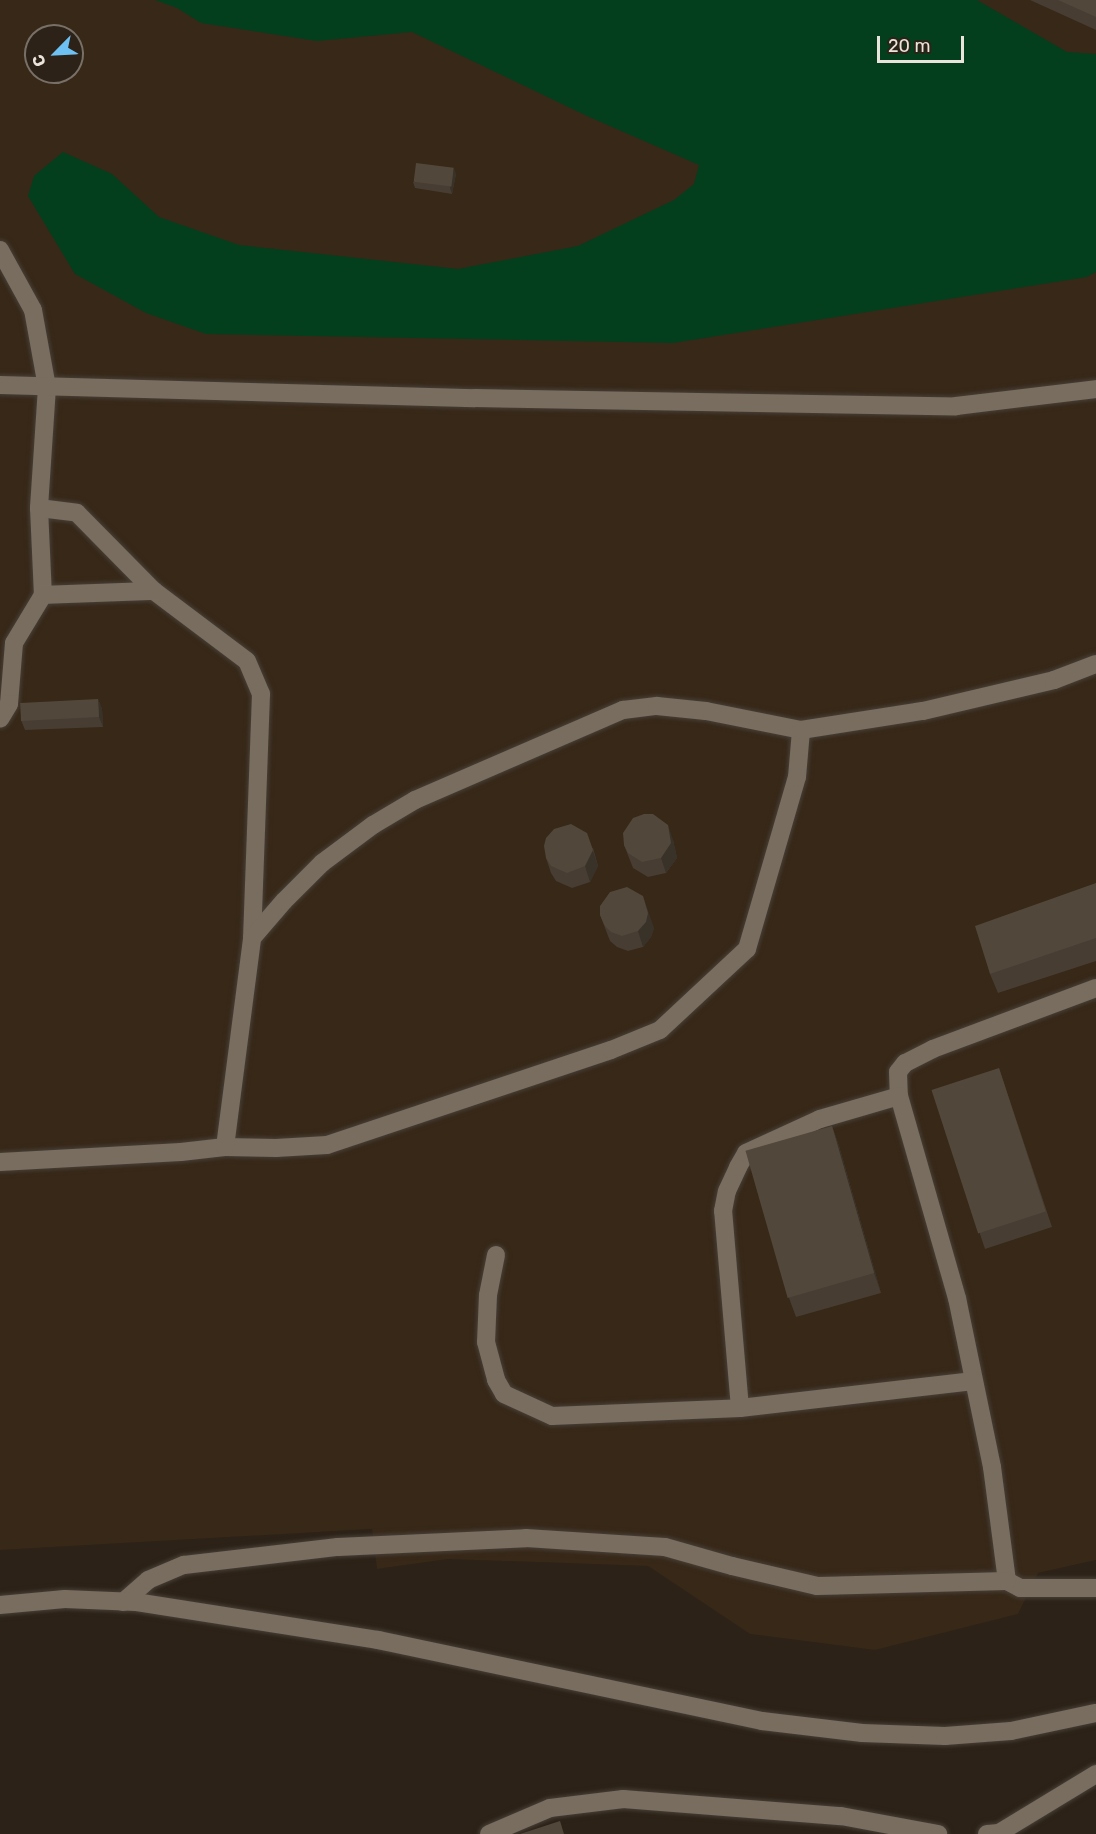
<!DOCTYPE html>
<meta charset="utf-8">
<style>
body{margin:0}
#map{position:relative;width:1096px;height:1834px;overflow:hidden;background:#2c2217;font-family:Rubik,sans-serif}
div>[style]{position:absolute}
.built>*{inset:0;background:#372818}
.green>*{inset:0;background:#033f1c}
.roads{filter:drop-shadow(0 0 2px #473f37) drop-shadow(0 0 2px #473f37)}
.minor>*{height:18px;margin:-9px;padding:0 9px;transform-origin:9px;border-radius:9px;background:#796d60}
.wall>*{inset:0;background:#473d33}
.shaded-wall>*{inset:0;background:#393229}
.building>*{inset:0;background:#52473b;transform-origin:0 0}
span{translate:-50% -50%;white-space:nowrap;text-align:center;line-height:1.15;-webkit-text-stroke:4.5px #2c2217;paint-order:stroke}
.north{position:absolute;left:24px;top:24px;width:60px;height:60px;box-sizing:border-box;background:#2c2217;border:2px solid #787066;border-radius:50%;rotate:246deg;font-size:16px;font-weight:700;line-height:24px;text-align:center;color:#eae4dc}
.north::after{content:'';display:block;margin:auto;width:21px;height:27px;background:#6ec2f3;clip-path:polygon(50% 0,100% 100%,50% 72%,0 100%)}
.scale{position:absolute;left:877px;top:36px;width:87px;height:27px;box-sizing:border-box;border:3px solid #eae4dc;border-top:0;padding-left:8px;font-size:18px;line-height:21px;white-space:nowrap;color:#eae4dc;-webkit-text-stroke:4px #2c2217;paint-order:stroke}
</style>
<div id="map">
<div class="built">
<div style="clip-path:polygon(evenodd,0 0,1096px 0,1096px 1560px,1038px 1573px,1018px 1614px,875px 1650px,750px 1634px,648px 1566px,448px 1559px,377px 1569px,372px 1529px,0 1550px,0 0,36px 36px,72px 36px,72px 72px,36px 72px,36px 36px)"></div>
</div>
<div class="green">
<div style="clip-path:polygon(155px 0,977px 0,1067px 52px,1096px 54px,1096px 272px,1087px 277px,673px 343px,206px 334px,146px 313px,75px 274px,28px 196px,34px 176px,63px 152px,112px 174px,159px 217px,239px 245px,458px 269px,578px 246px,674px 200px,694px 184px,699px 165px,587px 116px,412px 32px,317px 41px,201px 23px,177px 8px)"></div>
</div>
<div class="roads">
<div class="minor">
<div style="left:0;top:250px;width:68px;rotate:61.2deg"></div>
<div style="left:33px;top:310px;width:78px;rotate:79.7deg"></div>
<div style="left:47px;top:387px;width:121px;rotate:93.8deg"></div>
<div style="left:39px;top:508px;width:87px;rotate:87.4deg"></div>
<div style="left:43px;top:595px;width:56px;rotate:121.1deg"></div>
<div style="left:14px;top:643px;width:61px;rotate:94.7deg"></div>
<div style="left:9px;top:704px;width:17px;rotate:121deg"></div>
<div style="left:0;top:385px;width:475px;rotate:1.6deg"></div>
<div style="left:475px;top:398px;width:481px;rotate:1deg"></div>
<div style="left:956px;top:406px;width:141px;rotate:-6.9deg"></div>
<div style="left:39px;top:508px;width:38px;rotate:7deg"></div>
<div style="left:77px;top:513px;width:110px;rotate:45.4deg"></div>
<div style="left:154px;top:591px;width:116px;rotate:37deg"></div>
<div style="left:247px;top:661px;width:36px;rotate:67deg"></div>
<div style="left:261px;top:694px;width:244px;rotate:92.1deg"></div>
<div style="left:43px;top:595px;width:111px;rotate:-2.1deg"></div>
<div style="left:1096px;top:988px;width:174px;rotate:159.5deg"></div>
<div style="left:933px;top:1049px;width:31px;rotate:153deg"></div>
<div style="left:905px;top:1063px;width:11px;rotate:128deg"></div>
<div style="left:898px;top:1072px;width:24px;rotate:88deg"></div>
<div style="left:899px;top:1096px;width:210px;rotate:74deg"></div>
<div style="left:957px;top:1298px;width:173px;rotate:78.3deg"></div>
<div style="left:992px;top:1467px;width:115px;rotate:82.5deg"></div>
<div style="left:1007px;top:1581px;width:15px;rotate:28deg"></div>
<div style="left:1020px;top:1588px;width:76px"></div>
<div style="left:225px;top:1147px;width:51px;rotate:1.1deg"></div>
<div style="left:276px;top:1148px;width:51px;rotate:-3.4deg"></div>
<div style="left:327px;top:1145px;width:299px;rotate:-18.5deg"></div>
<div style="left:611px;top:1050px;width:53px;rotate:-22.2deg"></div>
<div style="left:660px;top:1030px;width:119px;rotate:-43deg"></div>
<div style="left:747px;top:949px;width:179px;rotate:-73.8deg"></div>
<div style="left:797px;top:777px;width:47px;rotate:-85.1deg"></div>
<div style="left:0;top:1162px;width:181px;rotate:-3.2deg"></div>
<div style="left:181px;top:1152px;width:44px;rotate:-6.5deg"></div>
<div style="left:225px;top:1147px;width:211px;rotate:-82.6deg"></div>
<div style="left:252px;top:938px;width:49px;rotate:-49.1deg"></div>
<div style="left:284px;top:901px;width:54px;rotate:-45deg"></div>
<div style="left:322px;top:863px;width:64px;rotate:-36.7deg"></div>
<div style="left:373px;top:825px;width:49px;rotate:-30.8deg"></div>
<div style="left:415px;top:800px;width:227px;rotate:-23.4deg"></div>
<div style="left:623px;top:710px;width:34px;rotate:-7deg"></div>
<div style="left:657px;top:706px;width:49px;rotate:5.8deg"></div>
<div style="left:706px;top:711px;width:97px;rotate:11.3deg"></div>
<div style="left:801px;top:730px;width:123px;rotate:-8.9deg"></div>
<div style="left:923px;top:711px;width:135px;rotate:-13.3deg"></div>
<div style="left:1054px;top:680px;width:45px;rotate:-20.9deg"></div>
<div style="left:496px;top:1255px;width:41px;rotate:101.3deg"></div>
<div style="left:488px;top:1295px;width:47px;rotate:92.4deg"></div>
<div style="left:486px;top:1342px;width:39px;rotate:75deg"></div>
<div style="left:496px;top:1380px;width:16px;rotate:60deg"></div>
<div style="left:504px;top:1394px;width:53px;rotate:24.6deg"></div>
<div style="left:552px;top:1416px;width:188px;rotate:-2.4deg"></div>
<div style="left:740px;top:1408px;width:235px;rotate:-6.6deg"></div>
<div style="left:740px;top:1408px;width:198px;rotate:-94.9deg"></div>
<div style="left:723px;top:1211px;width:20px;rotate:-79deg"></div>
<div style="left:727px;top:1191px;width:26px;rotate:-65deg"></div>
<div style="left:738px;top:1167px;width:16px;rotate:-60deg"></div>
<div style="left:746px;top:1153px;width:81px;rotate:-24.7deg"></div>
<div style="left:820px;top:1119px;width:82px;rotate:-16.2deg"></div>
<div style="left:123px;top:1602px;width:33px;rotate:-41deg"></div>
<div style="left:148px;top:1580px;width:39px;rotate:-23deg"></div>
<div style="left:184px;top:1565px;width:155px;rotate:-6.7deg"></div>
<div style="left:338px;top:1547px;width:188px;rotate:-2.7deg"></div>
<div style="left:526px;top:1538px;width:139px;rotate:3.7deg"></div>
<div style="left:665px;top:1547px;width:70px;rotate:15.8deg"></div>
<div style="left:732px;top:1566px;width:87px;rotate:13.2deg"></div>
<div style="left:817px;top:1586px;width:190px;rotate:-1.5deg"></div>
<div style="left:0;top:1605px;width:65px;rotate:-5.3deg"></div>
<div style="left:65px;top:1599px;width:71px;rotate:2.4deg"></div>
<div style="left:136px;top:1602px;width:245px;rotate:8.9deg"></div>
<div style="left:378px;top:1640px;width:392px;rotate:11.9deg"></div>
<div style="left:762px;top:1721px;width:101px;rotate:6.8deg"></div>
<div style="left:862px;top:1733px;width:83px;rotate:2.1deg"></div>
<div style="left:945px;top:1736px;width:66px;rotate:-4.3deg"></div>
<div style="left:1011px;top:1731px;width:87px;rotate:-12deg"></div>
<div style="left:489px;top:1834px;width:66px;rotate:-23.1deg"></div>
<div style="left:550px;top:1808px;width:74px;rotate:-7deg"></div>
<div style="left:623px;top:1799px;width:219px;rotate:4.5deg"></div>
<div style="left:841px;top:1816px;width:99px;rotate:10.5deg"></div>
<div style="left:987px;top:1834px;width:12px;rotate:-5deg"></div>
<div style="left:999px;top:1833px;width:114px;rotate:-31.3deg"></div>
</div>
</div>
<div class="wall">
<div style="clip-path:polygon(1030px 0,1096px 0,1096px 30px)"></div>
<div style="clip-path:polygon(456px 174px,452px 194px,415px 188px,413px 182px)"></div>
<div style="clip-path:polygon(98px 699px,102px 709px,103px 727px,25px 730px,21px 720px)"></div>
<div style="clip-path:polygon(673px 840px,677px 858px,666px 873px,648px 877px,633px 868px,624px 845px)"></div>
<div style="clip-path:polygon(593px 848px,598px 866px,590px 882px,572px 888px,556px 881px,551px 873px,546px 858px)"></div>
<div style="clip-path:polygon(1096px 883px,1096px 961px,998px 993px,990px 974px)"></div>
<div style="clip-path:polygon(600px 915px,654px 928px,651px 937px,643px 947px,628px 951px,617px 947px,610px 941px)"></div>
<div style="clip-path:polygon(999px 1068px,1052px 1227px,985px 1249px,980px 1234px)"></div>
<div style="clip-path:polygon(832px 1126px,839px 1146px,881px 1293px,796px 1317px,789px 1298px)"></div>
</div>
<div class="shaded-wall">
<div style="clip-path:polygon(454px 168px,456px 174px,452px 194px,450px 188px)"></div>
<div style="clip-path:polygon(98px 699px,102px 709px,103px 727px,99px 717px)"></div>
<div style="clip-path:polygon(668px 825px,673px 840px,677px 858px,666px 873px,661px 858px)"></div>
<div style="clip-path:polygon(587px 833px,598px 866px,590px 882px,585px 866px)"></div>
<div style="clip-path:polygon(643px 896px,654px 928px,651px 937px,643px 947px,638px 931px)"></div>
<div style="clip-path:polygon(832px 1126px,839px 1146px,881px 1293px,874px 1273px)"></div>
</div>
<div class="building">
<div style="clip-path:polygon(1058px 0,1096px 0,1096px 17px)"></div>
<div style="left:416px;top:163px;width:38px;height:19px;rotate:7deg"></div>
<div style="left:98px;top:699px;width:18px;height:78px;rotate:87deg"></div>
<div style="clip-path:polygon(644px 814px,653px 814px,668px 825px,671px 843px,661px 858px,642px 862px,628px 853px,624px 845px,623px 833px,633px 818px)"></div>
<div style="clip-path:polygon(571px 824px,587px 833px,593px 850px,585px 866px,567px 873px,551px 866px,546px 858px,544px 846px,546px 838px,554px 829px)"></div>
<div style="clip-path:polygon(1096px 883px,1096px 938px,990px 974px,975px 926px)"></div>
<div style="clip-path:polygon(627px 887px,643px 896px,648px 913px,646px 922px,638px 931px,622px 936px,611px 932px,605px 926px,600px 915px,600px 906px,610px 892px)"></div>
<div style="left:999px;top:1068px;width:151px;height:71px;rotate:72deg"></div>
<div style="left:832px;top:1126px;width:153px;height:90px;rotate:74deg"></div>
<div style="clip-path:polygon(560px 1821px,564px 1834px,520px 1834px)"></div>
</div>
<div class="north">С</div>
<div class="scale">20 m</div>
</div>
